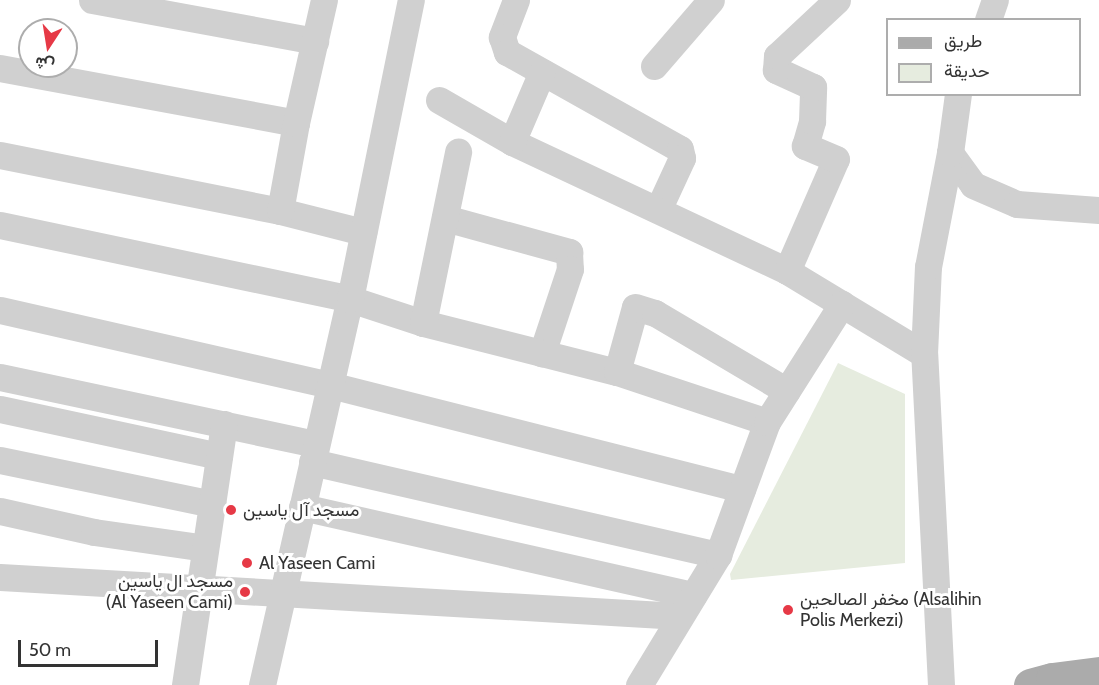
<!DOCTYPE html>
<meta charset="utf-8">
<style>
body{margin:0}
#map{position:relative;width:1099px;height:685px;overflow:hidden;background:#fff;font-family:Cabin,Vazirmatn,sans-serif}
div>[style]{position:absolute}
.green>*{inset:0;background:#e6ecdf}
.minor>*{height:27px;margin:-13.5px;padding:0 13.5px;transform-origin:13.5px;border-radius:13.5px;background:#d0d0d0}
.major>*{height:33px;margin:-16.5px;padding:0 16.5px;transform-origin:16.5px;border-radius:16.5px;background:#ababab}
.dots>*{width:16px;height:16px;translate:-50% -50%;box-sizing:border-box;border:3px solid #fff;border-radius:50%}
span{translate:-50% -50%;white-space:nowrap;text-align:center;line-height:1.15;-webkit-text-stroke:6px #fff;paint-order:stroke}
.poi-label{font-size:18px;color:#333}
.left{translate:0 -50%;text-align:left}
.right{translate:-100% -50%;text-align:right}
.legend{position:absolute;left:886px;top:18px;width:195px;height:78px;box-sizing:border-box;background:#fff;border:2px solid #adadad;margin:0;padding:8px 10px;list-style:none;font-size:18px;color:#333}
.legend li{display:flex;align-items:center;gap:12px;height:30px}
.legend b{width:30px;border:2px solid #adadad}
.north{position:absolute;left:18px;top:18px;width:60px;height:60px;box-sizing:border-box;background:#fff;border:2px solid #adadad;border-radius:50%;rotate:192deg;font-size:16px;font-weight:700;line-height:24px;text-align:center;color:#333}
.north::after{content:'';display:block;margin:auto;width:21px;height:27px;background:#e63946;clip-path:polygon(50% 0,100% 100%,50% 72%,0 100%)}
.scale{position:absolute;left:18px;top:640px;width:140px;height:27px;box-sizing:border-box;border:3px solid #333;border-top:0;padding-left:8px;font-size:18px;line-height:21px;white-space:nowrap;color:#333;-webkit-text-stroke:4px #fff;paint-order:stroke}
</style>
<div id="map">
<div class="green">
<div style="clip-path:polygon(838px 363px,905px 394px,905px 563px,731px 580px,730px 574px)"></div>
</div>
<div class="minor">
<div style="left:92px;top:0;width:227px;rotate:10.4deg"></div>
<div style="left:516px;top:0;width:40px;rotate:111deg"></div>
<div style="left:502px;top:37px;width:16px;rotate:72deg"></div>
<div style="left:507px;top:52px;width:198px;rotate:29.3deg"></div>
<div style="left:680px;top:149px;width:9px;rotate:77deg"></div>
<div style="left:682px;top:158px;width:57px;rotate:114.8deg"></div>
<div style="left:988px;top:20px;width:21px;rotate:-71deg"></div>
<div style="left:654px;top:66px;width:87px;rotate:-49.2deg"></div>
<div style="left:0;top:68px;width:301px;rotate:10.5deg"></div>
<div style="left:439px;top:100px;width:84px;rotate:29.9deg"></div>
<div style="left:512px;top:142px;width:304px;rotate:25.1deg"></div>
<div style="left:787px;top:271px;width:160px;rotate:31.2deg"></div>
<div style="left:512px;top:142px;width:76px;rotate:-66.8deg"></div>
<div style="left:950px;top:153px;width:39px;rotate:54deg"></div>
<div style="left:973px;top:185px;width:48px;rotate:23.4deg"></div>
<div style="left:1017px;top:204px;width:82px;rotate:4.2deg"></div>
<div style="left:0;top:155px;width:286px;rotate:11.3deg"></div>
<div style="left:280px;top:211px;width:86px;rotate:14.2deg"></div>
<div style="left:280px;top:211px;width:89px;rotate:-79.7deg"></div>
<div style="left:296px;top:123px;width:126px;rotate:-77.2deg"></div>
<div style="left:445px;top:218px;width:129px;rotate:15.3deg"></div>
<div style="left:569px;top:252px;width:17px;rotate:87deg"></div>
<div style="left:570px;top:269px;width:89px;rotate:108.4deg"></div>
<div style="left:0;top:225px;width:358px;rotate:11.9deg"></div>
<div style="left:350px;top:299px;width:77px;rotate:18.2deg"></div>
<div style="left:423px;top:323px;width:200px;rotate:14.2deg"></div>
<div style="left:617px;top:372px;width:158px;rotate:18.4deg"></div>
<div style="left:787px;top:271px;width:122px;rotate:-66.4deg"></div>
<div style="left:836px;top:159px;width:34px;rotate:-157deg"></div>
<div style="left:805px;top:146px;width:26px;rotate:-74deg"></div>
<div style="left:812px;top:121px;width:34px;rotate:-88deg"></div>
<div style="left:813px;top:87px;width:41px;rotate:-155.3deg"></div>
<div style="left:776px;top:70px;width:14px;rotate:-86deg"></div>
<div style="left:777px;top:56px;width:82px;rotate:-43deg"></div>
<div style="left:0;top:310px;width:338px;rotate:12.8deg"></div>
<div style="left:330px;top:385px;width:425px;rotate:14.2deg"></div>
<div style="left:423px;top:323px;width:175px;rotate:-78.4deg"></div>
<div style="left:617px;top:372px;width:67px;rotate:-74.5deg"></div>
<div style="left:635px;top:307px;width:21px;rotate:17deg"></div>
<div style="left:655px;top:313px;width:153px;rotate:30.6deg"></div>
<div style="left:0;top:377px;width:323px;rotate:12deg"></div>
<div style="left:0;top:409px;width:224px;rotate:12.1deg"></div>
<div style="left:0;top:460px;width:217px;rotate:11.7deg"></div>
<div style="left:312px;top:462px;width:417px;rotate:12.9deg"></div>
<div style="left:302px;top:507px;width:401px;rotate:12.7deg"></div>
<div style="left:0;top:511px;width:96px;rotate:12.6deg"></div>
<div style="left:94px;top:532px;width:112px;rotate:8.2deg"></div>
<div style="left:0;top:577px;width:681px;rotate:3.28deg"></div>
<div style="left:185px;top:685px;width:264px;rotate:-81.5deg"></div>
<div style="left:262px;top:685px;width:396px;rotate:-77.2deg"></div>
<div style="left:350px;top:299px;width:305px;rotate:-78.5deg"></div>
<div style="left:639px;top:685px;width:152px;rotate:-58.7deg"></div>
<div style="left:718px;top:555px;width:142px;rotate:-69.8deg"></div>
<div style="left:767px;top:422px;width:140px;rotate:-57.6deg"></div>
<div style="left:941px;top:685px;width:331px;rotate:-92.9deg"></div>
<div style="left:924px;top:354px;width:87px;rotate:-87.4deg"></div>
<div style="left:928px;top:267px;width:116px;rotate:-79.1deg"></div>
<div style="left:950px;top:153px;width:60px;rotate:-82.3deg"></div>
</div>
<div class="major">
<div style="left:1030px;top:685px;width:23px;rotate:-15deg"></div>
<div style="left:1052px;top:679px;width:47px;rotate:-7.3deg"></div>
</div>
<div class="dots">
<div style="left:231px;top:510px;background:#e63946"></div>
<div style="left:247px;top:563px;background:#e63946"></div>
<div style="left:245px;top:592px;background:#e63946"></div>
<div style="left:788px;top:610px;background:#e63946"></div>
</div>
<div class="poi-label">
<span class="left" style="left:243px;top:510px">مسجد آل ياسين</span>
<span class="left" style="left:259px;top:563px">Al Yaseen Cami</span>
<span class="right" style="left:233px;top:592px">مسجد ال ياسين<br>(Al Yaseen Cami)</span>
<span class="left" style="left:800px;top:610px">مخفر الصالحين (Alsalihin<br>Polis Merkezi)</span>
</div>
<ul class="legend">
<li><b style="height:8px;background:#ababab"></b>طريق</li>
<li><b style="height:16px;background:#e6ecdf"></b>حديقة</li>
</ul>
<div class="north">ش</div>
<div class="scale">50 m</div>
</div>
